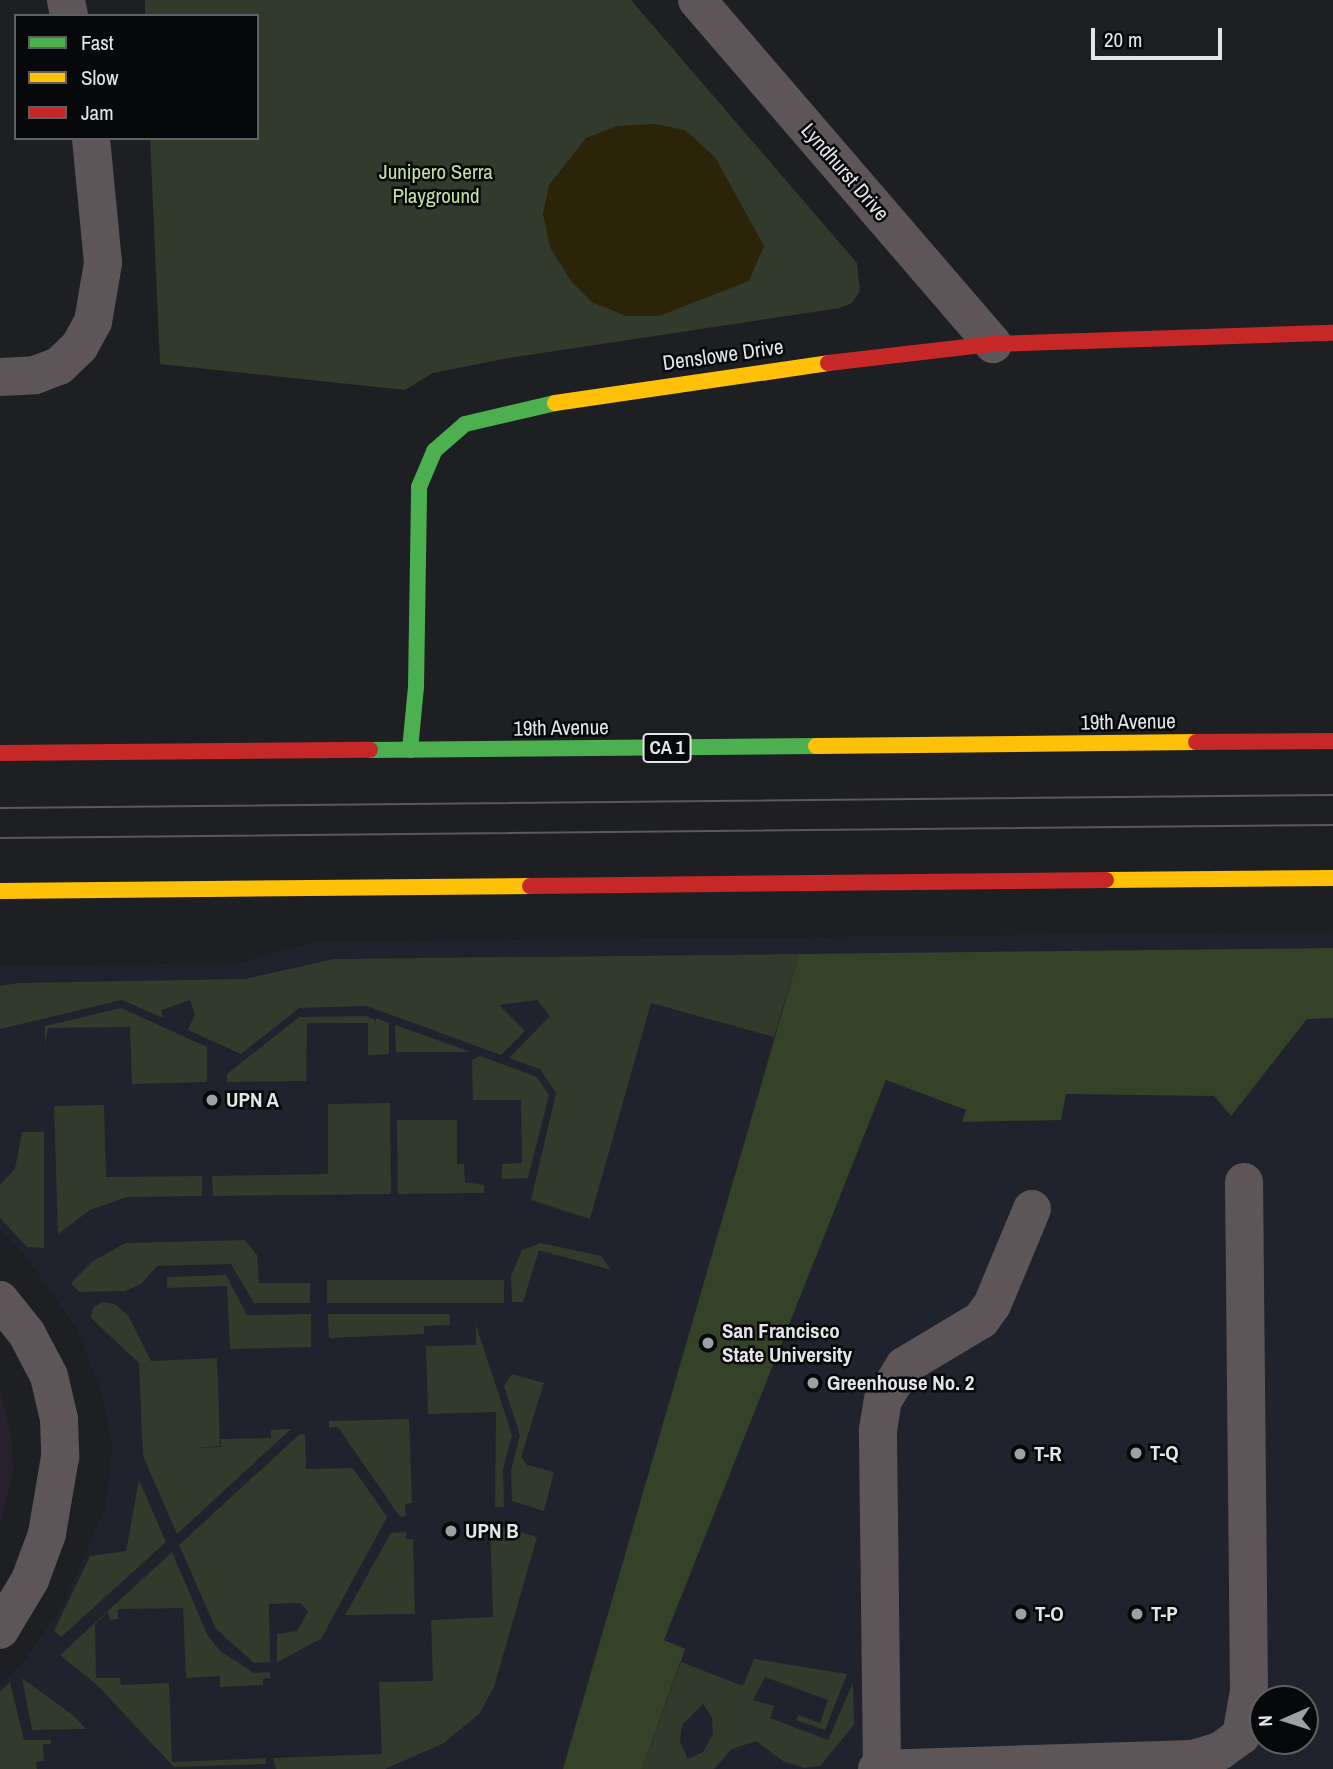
<!DOCTYPE html>
<style>
body{margin:0}
#map{position:relative;width:1333px;height:1769px;overflow:hidden;background:#1d1f22;font-family:"Archivo Narrow",sans-serif}
div>[style]{position:absolute}
.commercial>*{inset:0;background:#29212d}
.built>*{inset:0;background:#20232d}
.green>*{inset:0;background:#313a2b;transform-origin:0 0}
.forest>*{inset:0;background:#344228}
.sand>*{inset:0;background:#2b2408}
.street>*{height:38px;margin:-19px;padding:0 19px;transform-origin:19px;border-radius:19px;background:#5e5558}
.fast>*{height:16px;margin:-8px;padding:0 8px;transform-origin:8px;border-radius:8px;background:#4caf50}
.slow>*{height:16px;margin:-8px;padding:0 8px;transform-origin:8px;border-radius:8px;background:#ffc107}
.jam>*{height:16px;margin:-8px;padding:0 8px;transform-origin:8px;border-radius:8px;background:#c62828}
.tram>*{height:2px;margin:-1px;padding:0 1px;transform-origin:1px;border-radius:1px;background:#5d585a}
.dots>*{width:19px;height:19px;translate:-50% -50%;box-sizing:border-box;border:4px solid #07080a;border-radius:50%}
span{translate:-50% -50%;white-space:nowrap;text-align:center;line-height:1.15;-webkit-text-stroke:5px #07080a;paint-order:stroke}
.shield-label span{padding:2px 5px;background:#07080a;border:2px solid;border-radius:5px;-webkit-text-stroke-width:0}
.shield-label{font-size:19px;color:#e4e5e9;font-weight:700}
.park-label{font-size:21px;color:#c2e0a7}
.street-label{font-size:21px;color:#e4e5e9}
.poi-label{font-size:21px;color:#e4e5e9;font-weight:700}
.left{translate:0 -50%;text-align:left}
.legend{position:absolute;left:14px;top:14px;width:245px;height:126px;box-sizing:border-box;background:#07080a;border:2px solid #5f6063;margin:0;padding:9px 12px;list-style:none;font-size:21px;color:#e4e5e9}
.legend li{display:flex;align-items:center;gap:14px;height:35px}
.legend b{width:35px;border:2px solid #5f6063}
.north{position:absolute;left:1249px;top:1685px;width:70px;height:70px;box-sizing:border-box;background:#07080a;border:2px solid #5f6063;border-radius:50%;rotate:267deg;font-size:19px;font-weight:700;line-height:28px;text-align:center;color:#e4e5e9}
.north::after{content:'';display:block;margin:auto;width:24px;height:32px;background:#9ea0a3;clip-path:polygon(50% 0,100% 100%,50% 72%,0 100%)}
.scale{position:absolute;left:1091px;top:28px;width:131px;height:32px;box-sizing:border-box;border:4px solid #e4e5e9;border-top:0;padding-left:9px;font-size:21px;line-height:24px;white-space:nowrap;color:#e4e5e9;-webkit-text-stroke:5px #07080a;paint-order:stroke}
</style>
<div id="map">
<div class="commercial">
<div style="clip-path:polygon(0 1391px,12px 1439px,13px 1474px,0 1525px)"></div>
</div>
<div class="built">
<div style="clip-path:polygon(evenodd,1333px 932px,1333px 1769px,0 1769px,0 1685px,24px 1661px,65px 1602px,106px 1505px,112px 1448px,103px 1396px,76px 1328px,19px 1247px,0 1230px,0 966px,237px 963px,316px 942px,1333px 932px,1263px 1699px,1305px 1699px,1305px 1741px,1263px 1741px,1263px 1699px)"></div>
</div>
<div class="green">
<div style="clip-path:polygon(145px 0,631px 0,857px 263px,860px 291px,852px 303px,840px 308px,509px 358px,433px 373px,405px 390px,160px 364px,150px 138px,257px 138px,257px 16px,145px 16px)"></div>
<div style="clip-path:polygon(799px 954px,774px 1037px,651px 1003px,590px 1219px,531px 1200px,556px 1093px,540px 1069px,509px 1058px,550px 1016px,537px 1000px,499px 1005px,525px 1031px,501px 1055px,367px 1006px,299px 1008px,241px 1054px,188px 1030px,195px 1014px,190px 1000px,161px 1010px,163px 1018px,122px 1000px,0 1029px,0 986px,18px 983px,245px 979px,334px 959px)"></div>
<div style="clip-path:polygon(121px 1008px,207px 1047px,207px 1082px,132px 1084px,130px 1027px,48px 1028px,45px 1045px,45px 1026px)"></div>
<div style="clip-path:polygon(366px 1016px,375px 1020px,375px 1027px,376px 1018px,389px 1023px,389px 1054px,368px 1055px,368px 1023px,307px 1023px,306px 1081px,227px 1082px,227px 1074px,299px 1017px)"></div>
<div style="clip-path:polygon(395px 1025px,471px 1052px,396px 1052px)"></div>
<div style="clip-path:polygon(480px 1056px,537px 1077px,549px 1095px,528px 1178px,502px 1179px,502px 1164px,522px 1163px,521px 1100px,473px 1100px,472px 1060px)"></div>
<div style="clip-path:polygon(390px 1103px,391px 1194px,213px 1196px,212px 1176px,328px 1174px,328px 1104px)"></div>
<div style="clip-path:polygon(104px 1105px,106px 1177px,202px 1176px,202px 1196px,127px 1197px,90px 1210px,58px 1234px,54px 1106px)"></div>
<div style="clip-path:polygon(397px 1120px,457px 1120px,457px 1164px,464px 1164px,465px 1182px,484px 1185px,484px 1193px,398px 1194px)"></div>
<div style="clip-path:polygon(22px 1132px,44px 1132px,44px 1248px,27px 1247px,0 1218px,0 1185px,15px 1169px)"></div>
<div style="clip-path:polygon(245px 1240px,257px 1255px,259px 1283px,310px 1283px,310px 1303px,254px 1303px,231px 1264px,157px 1266px,141px 1284px,125px 1291px,79px 1292px,71px 1283px,93px 1261px,126px 1243px)"></div>
<div style="clip-path:polygon(541px 1243px,601px 1256px,611px 1270px,539px 1250px,523px 1302px,512px 1302px,511px 1276px,522px 1250px)"></div>
<div style="clip-path:polygon(226px 1275px,247px 1315px,311px 1314px,311px 1347px,230px 1349px,227px 1286px,167px 1288px,167px 1277px)"></div>
<div style="left:504px;top:1280px;width:23px;height:177px;rotate:90deg"></div>
<div style="clip-path:polygon(102px 1302px,115px 1304px,128px 1315px,151px 1361px,217px 1358px,220px 1446px,193px 1448px,221px 1447px,221px 1439px,271px 1438px,271px 1430px,291px 1429px,177px 1534px,143px 1456px,139px 1363px,91px 1318px,93px 1308px)"></div>
<div style="clip-path:polygon(328px 1314px,450px 1314px,450px 1325px,424px 1326px,424px 1334px,329px 1338px)"></div>
<div style="clip-path:polygon(476px 1325px,512px 1435px,503px 1469px,504px 1507px,495px 1507px,496px 1412px,428px 1414px,426px 1346px,476px 1345px)"></div>
<div style="clip-path:polygon(512px 1374px,544px 1383px,521px 1457px,527px 1465px,554px 1472px,544px 1511px,512px 1501px,511px 1470px,520px 1435px,504px 1386px)"></div>
<div style="clip-path:polygon(409px 1419px,412px 1503px,405px 1504px,406px 1516px,400px 1517px,338px 1427px,329px 1428px,329px 1421px)"></div>
<div style="clip-path:polygon(300px 1434px,305px 1434px,306px 1469px,353px 1468px,387px 1517px,321px 1639px,277px 1662px,277px 1634px,297px 1631px,308px 1611px,300px 1603px,269px 1604px,270px 1662px,254px 1663px,216px 1629px,179px 1545px)"></div>
<div style="clip-path:polygon(139px 1480px,166px 1542px,61px 1637px,54px 1631px,90px 1556px,126px 1551px)"></div>
<div style="clip-path:polygon(490px 1523px,537px 1537px,494px 1687px,479px 1714px,444px 1743px,385px 1769px,276px 1769px,273px 1758px,382px 1754px,379px 1682px,433px 1681px,431px 1620px,493px 1617px)"></div>
<div style="clip-path:polygon(406px 1532px,406px 1539px,413px 1539px,415px 1614px,345px 1615px,391px 1533px)"></div>
<div style="clip-path:polygon(172px 1552px,207px 1634px,220px 1651px,254px 1673px,270px 1672px,270px 1678px,263px 1679px,263px 1685px,220px 1687px,220px 1676px,186px 1678px,183px 1608px,118px 1609px,118px 1619px,110px 1620px,108px 1612px,95px 1624px,96px 1678px,120px 1678px,121px 1685px,169px 1683px,172px 1762px,266px 1758px,266px 1764px,174px 1767px,97px 1685px,60px 1655px)"></div>
<div style="clip-path:polygon(evenodd,754px 1659px,847px 1674px,825px 1730px,796px 1720px,798px 1715px,820px 1723px,828px 1700px,765px 1677px,753px 1700px,774px 1706px,770px 1718px,828px 1740px,853px 1683px,854px 1725px,820px 1766px,804px 1768px,783px 1761px,756px 1741px,732px 1749px,714px 1769px,642px 1769px,681px 1662px,743px 1686px,754px 1659px,703px 1704px,712px 1718px,713px 1734px,703px 1752px,688px 1759px,680px 1742px,682px 1725px,703px 1704px)"></div>
<div style="clip-path:polygon(22px 1678px,74px 1716px,86px 1729px,32px 1730px)"></div>
<div style="clip-path:polygon(10px 1682px,24px 1740px,51px 1740px,51px 1744px,43px 1744px,44px 1761px,36px 1762px,37px 1769px,0 1769px,0 1692px)"></div>
</div>
<div class="forest">
<div style="clip-path:polygon(1333px 948px,1333px 1018px,1307px 1019px,1231px 1116px,1214px 1096px,1066px 1094px,1061px 1120px,962px 1122px,966px 1110px,886px 1080px,664px 1640px,685px 1649px,642px 1769px,563px 1769px,799px 954px)"></div>
</div>
<div class="sand">
<div style="clip-path:polygon(655px 124px,685px 130px,715px 157px,764px 246px,749px 281px,659px 316px,626px 316px,592px 302px,571px 281px,550px 247px,543px 214px,549px 185px,586px 138px,617px 126px)"></div>
</div>
<div class="street">
<div style="left:66px;top:0;width:16px;rotate:79deg"></div>
<div style="left:697px;top:0;width:454px;rotate:49.3deg"></div>
<div style="left:0;top:377px;width:35px;rotate:-3deg"></div>
<div style="left:35px;top:375px;width:26px;rotate:-21deg"></div>
<div style="left:59px;top:366px;width:28px;rotate:-44deg"></div>
<div style="left:79px;top:347px;width:29px;rotate:-61deg"></div>
<div style="left:93px;top:322px;width:60px;rotate:-80.4deg"></div>
<div style="left:103px;top:263px;width:126px;rotate:-95.5deg"></div>
<div style="left:0;top:1300px;width:43px;rotate:51.5deg"></div>
<div style="left:27px;top:1334px;width:47px;rotate:62.4deg"></div>
<div style="left:49px;top:1376px;width:44px;rotate:76.9deg"></div>
<div style="left:59px;top:1419px;width:38px;rotate:88deg"></div>
<div style="left:60px;top:1457px;width:78px;rotate:99.6deg"></div>
<div style="left:47px;top:1534px;width:49px;rotate:110.3deg"></div>
<div style="left:30px;top:1580px;width:58px;rotate:121deg"></div>
<div style="left:882px;top:1766px;width:336px;rotate:-90.7deg"></div>
<div style="left:878px;top:1430px;width:30px;rotate:-81deg"></div>
<div style="left:883px;top:1400px;width:40px;rotate:-58deg"></div>
<div style="left:904px;top:1366px;width:90px;rotate:-30.9deg"></div>
<div style="left:981px;top:1320px;width:19px;rotate:-54deg"></div>
<div style="left:992px;top:1305px;width:104px;rotate:-67.4deg"></div>
<div style="left:877px;top:1769px;width:316px;rotate:-1.8deg"></div>
<div style="left:1193px;top:1759px;width:28px;rotate:-17deg"></div>
<div style="left:1220px;top:1751px;width:26px;rotate:-36deg"></div>
<div style="left:1241px;top:1736px;width:46px;rotate:-79.9deg"></div>
<div style="left:1249px;top:1691px;width:509px;rotate:-90.56deg"></div>
</div>
<div class="fast">
<div style="left:370px;top:750px;width:446px;rotate:-0.5deg"></div>
<div style="left:410px;top:750px;width:63px;rotate:-84.6deg"></div>
<div style="left:416px;top:687px;width:200px;rotate:-89.1deg"></div>
<div style="left:419px;top:487px;width:39px;rotate:-67deg"></div>
<div style="left:434px;top:451px;width:41px;rotate:-41.1deg"></div>
<div style="left:465px;top:424px;width:92px;rotate:-13.1deg"></div>
</div>
<div class="slow">
<div style="left:555px;top:403px;width:276px;rotate:-8.3deg"></div>
<div style="left:816px;top:746px;width:380px;rotate:-0.6deg"></div>
<div style="left:1106px;top:880px;width:227px;rotate:-0.5deg"></div>
<div style="left:0;top:891px;width:530px;rotate:-0.54deg"></div>
</div>
<div class="jam">
<div style="left:828px;top:363px;width:166px;rotate:-6.6deg"></div>
<div style="left:993px;top:344px;width:340px;rotate:-1.9deg"></div>
<div style="left:1196px;top:742px;width:137px;rotate:-0.4deg"></div>
<div style="left:0;top:753px;width:370px;rotate:-0.5deg"></div>
<div style="left:530px;top:886px;width:576px;rotate:-0.6deg"></div>
</div>
<div class="tram">
<div style="left:0;top:808px;width:1333px;rotate:-0.56deg"></div>
<div style="left:0;top:838px;width:1333px;rotate:-0.56deg"></div>
</div>
<div class="dots">
<div style="left:212px;top:1100px;background:#9ea0a3"></div>
<div style="left:708px;top:1343px;background:#9ea0a3"></div>
<div style="left:813px;top:1383px;background:#9ea0a3"></div>
<div style="left:1136px;top:1453px;background:#9ea0a3"></div>
<div style="left:1020px;top:1454px;background:#9ea0a3"></div>
<div style="left:451px;top:1531px;background:#9ea0a3"></div>
<div style="left:1021px;top:1614px;background:#9ea0a3"></div>
<div style="left:1137px;top:1614px;background:#9ea0a3"></div>
</div>
<div class="shield-label">
<span style="left:667px;top:748px">CA 1</span>
</div>
<div class="park-label">
<span style="left:436px;top:184px">Junipero Serra<br>Playground</span>
</div>
<div class="street-label">
<span style="left:845px;top:172px;rotate:49deg">Lyndhurst Drive</span>
<span style="left:723px;top:355px;rotate:-8deg">Denslowe Drive</span>
<span style="left:1128px;top:722px;rotate:-1deg">19th Avenue</span>
<span style="left:561px;top:728px;rotate:-1deg">19th Avenue</span>
</div>
<div class="poi-label">
<span class="left" style="left:226px;top:1100px">UPN A</span>
<span class="left" style="left:722px;top:1343px">San Francisco<br>State University</span>
<span class="left" style="left:827px;top:1383px">Greenhouse No. 2</span>
<span class="left" style="left:1150px;top:1453px">T-Q</span>
<span class="left" style="left:1034px;top:1454px">T-R</span>
<span class="left" style="left:465px;top:1531px">UPN B</span>
<span class="left" style="left:1035px;top:1614px">T-O</span>
<span class="left" style="left:1151px;top:1614px">T-P</span>
</div>
<ul class="legend">
<li><b style="height:9px;background:#4caf50"></b>Fast</li>
<li><b style="height:9px;background:#ffc107"></b>Slow</li>
<li><b style="height:9px;background:#c62828"></b>Jam</li>
</ul>
<div class="north">N</div>
<div class="scale">20 m</div>
</div>
